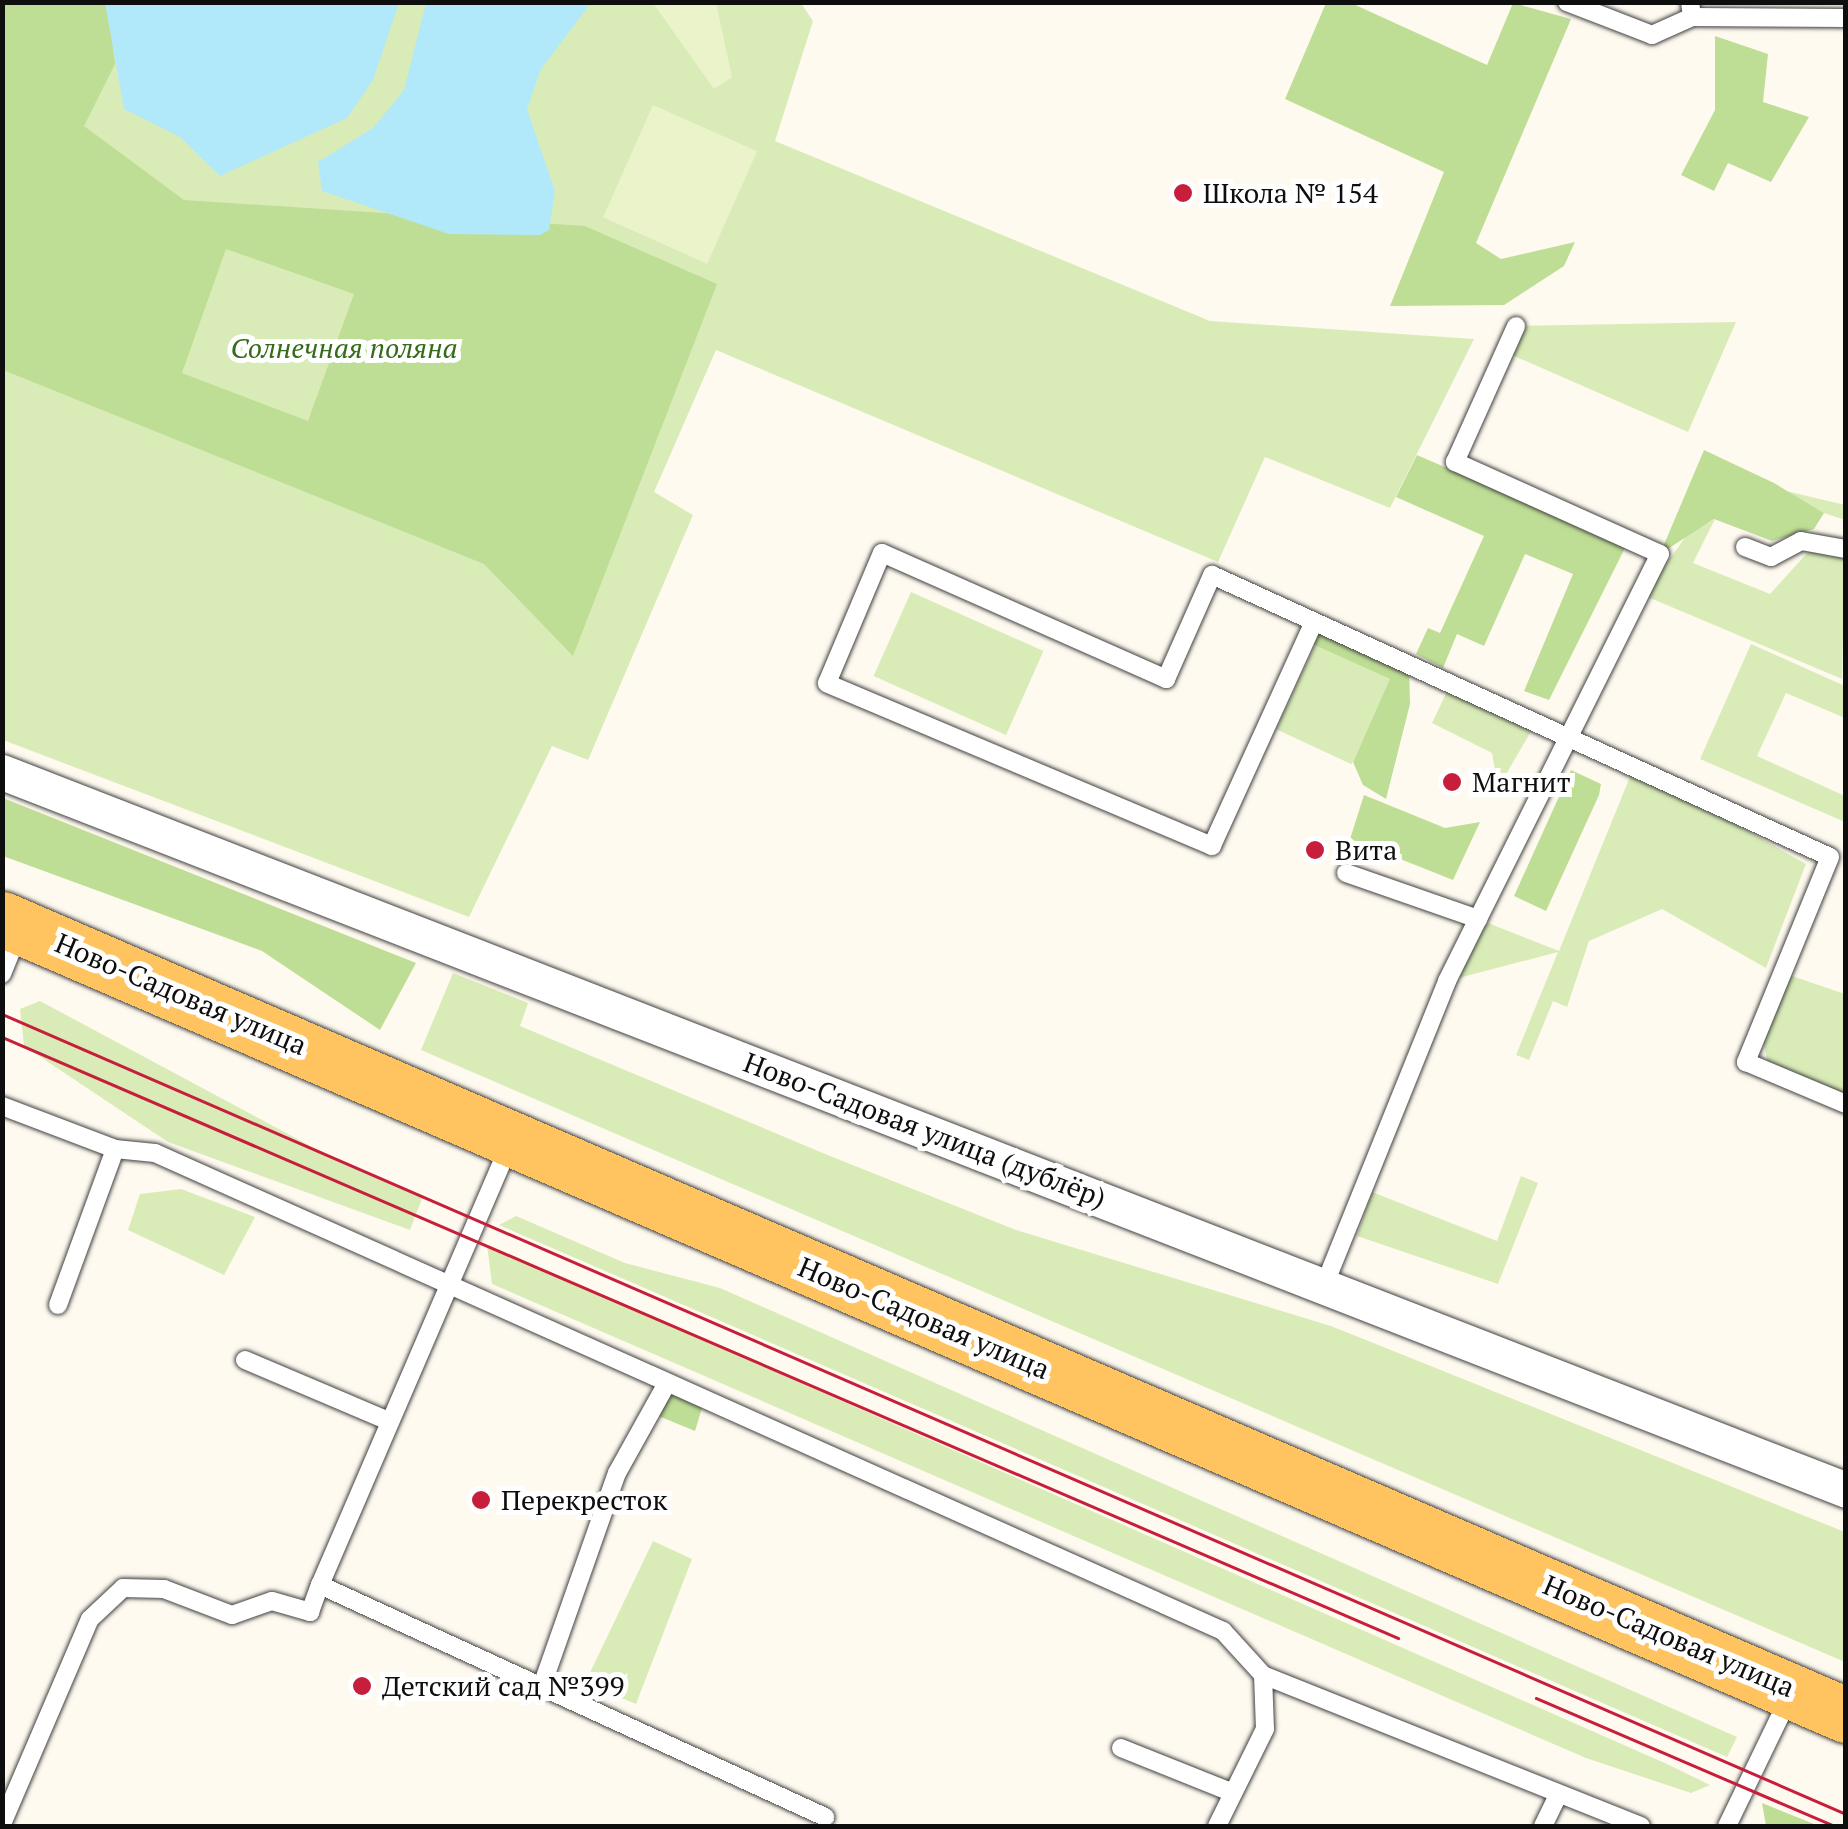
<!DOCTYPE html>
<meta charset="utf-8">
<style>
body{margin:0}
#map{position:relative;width:1848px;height:1829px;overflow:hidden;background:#fffaf0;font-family:"PT Serif",serif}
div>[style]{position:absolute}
.green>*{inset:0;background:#d9ecb7;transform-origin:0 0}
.forest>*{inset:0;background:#bfde95}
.pitch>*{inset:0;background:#eaf3c9;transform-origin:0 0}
.water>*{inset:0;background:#b1e8fa}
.roads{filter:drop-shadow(0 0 2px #414141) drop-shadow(0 0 2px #414141)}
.service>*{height:18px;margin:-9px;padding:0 9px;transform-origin:9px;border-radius:9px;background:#fff}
.minor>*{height:35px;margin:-17.5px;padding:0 17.5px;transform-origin:17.5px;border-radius:17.5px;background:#fff}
.primary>*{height:55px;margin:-27.5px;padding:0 27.5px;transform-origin:27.5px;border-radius:27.5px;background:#ffc460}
.tram>*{height:2.5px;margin:-1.25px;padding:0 1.25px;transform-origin:1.25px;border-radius:1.25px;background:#c71e3b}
.dots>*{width:28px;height:28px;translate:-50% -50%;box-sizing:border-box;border:5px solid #fff;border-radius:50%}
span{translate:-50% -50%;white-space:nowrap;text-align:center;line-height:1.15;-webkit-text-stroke:10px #fff;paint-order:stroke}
.poi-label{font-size:28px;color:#0e0e0e}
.left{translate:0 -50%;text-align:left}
.park-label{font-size:28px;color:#356b1a;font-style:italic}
.street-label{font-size:28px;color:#0e0e0e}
.frame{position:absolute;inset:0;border:5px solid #0e0e0e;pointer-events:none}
</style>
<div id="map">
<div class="green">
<div style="clip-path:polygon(2px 3px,801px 3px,813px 21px,775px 141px,1210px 321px,1474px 339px,1390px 508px,1265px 457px,1218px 562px,716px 350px,654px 492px,693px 515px,588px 760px,552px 746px,469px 917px,3px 740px)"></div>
<div style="clip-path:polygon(1736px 322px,1688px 432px,1505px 352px,1516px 326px)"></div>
<div style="clip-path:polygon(1782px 490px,1845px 505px,1845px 520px,1824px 513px)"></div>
<div style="clip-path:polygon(1715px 519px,1693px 563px,1770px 594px,1808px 552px,1845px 550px,1842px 679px,1643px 595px,1687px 535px)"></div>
<div style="left:911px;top:592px;width:145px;height:92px;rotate:24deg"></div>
<div style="left:1316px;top:644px;width:83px;height:94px;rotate:25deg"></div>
<div style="clip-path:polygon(1751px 644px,1845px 686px,1845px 718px,1786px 693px,1757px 756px,1845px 796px,1845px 822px,1700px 759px)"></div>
<div style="clip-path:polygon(1450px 685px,1536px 723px,1498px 788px,1492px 753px,1432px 723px)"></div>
<div style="clip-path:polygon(1634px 767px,1806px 864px,1766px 968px,1662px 909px,1589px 941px,1567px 1007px,1553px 1001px,1529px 1060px,1516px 1055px,1558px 952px,1447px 981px,1478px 919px,1559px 951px)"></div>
<div style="clip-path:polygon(453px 973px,528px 1003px,520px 1026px,830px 1156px,1016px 1230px,1331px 1326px,1845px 1532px,1845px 1662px,421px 1050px)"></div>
<div style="clip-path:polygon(1783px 973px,1845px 994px,1845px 1104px,1770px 1072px,1760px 1028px)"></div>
<div style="clip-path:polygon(40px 1001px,329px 1156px,423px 1196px,410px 1230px,168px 1142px,24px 1046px,20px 1009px)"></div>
<div style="clip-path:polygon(1521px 1176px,1538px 1183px,1498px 1284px,1357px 1236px,1372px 1192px,1497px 1241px)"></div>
<div style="clip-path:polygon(181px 1189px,255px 1217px,224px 1275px,128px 1230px,140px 1194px)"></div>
<div style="clip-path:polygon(516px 1216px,625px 1263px,720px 1288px,1737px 1737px,1727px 1757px,499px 1225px)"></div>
<div style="clip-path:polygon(487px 1245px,1667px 1764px,1710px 1785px,1691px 1793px,1586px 1758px,492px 1284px)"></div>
<div style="clip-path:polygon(653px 1541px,692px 1559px,636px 1704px,585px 1683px)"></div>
</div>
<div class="forest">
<div style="clip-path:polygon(evenodd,3px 3px,108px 3px,115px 64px,84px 126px,184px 200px,585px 226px,717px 284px,573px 656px,484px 564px,3px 370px,3px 3px,226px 249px,354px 294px,308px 421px,182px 373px,226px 249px)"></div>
<div style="clip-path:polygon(1326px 3px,1351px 3px,1487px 65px,1513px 3px,1571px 19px,1476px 243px,1501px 259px,1575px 242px,1564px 266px,1504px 305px,1390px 306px,1444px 172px,1285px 99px)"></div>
<div style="clip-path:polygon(1715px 36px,1768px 54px,1763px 102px,1809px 117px,1771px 182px,1728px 163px,1714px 191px,1681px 175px,1715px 110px)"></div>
<div style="clip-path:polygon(1704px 450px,1774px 483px,1824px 513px,1814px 529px,1772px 541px,1714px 519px,1660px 554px)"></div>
<div style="clip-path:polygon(1417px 455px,1626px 546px,1549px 700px,1524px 691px,1573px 574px,1525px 554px,1484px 646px,1457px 634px,1443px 668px,1416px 654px,1428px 628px,1440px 633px,1484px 536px,1396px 497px)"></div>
<div style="clip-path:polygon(1313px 624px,1409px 666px,1410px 704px,1386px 799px,1363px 785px,1353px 762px,1390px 679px,1306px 641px)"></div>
<div style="clip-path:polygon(1571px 770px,1601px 784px,1599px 795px,1546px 911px,1514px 896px)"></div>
<div style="clip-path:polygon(1364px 795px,1445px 828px,1480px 822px,1453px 880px,1350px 839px)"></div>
<div style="clip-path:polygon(3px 798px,416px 963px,380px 1030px,262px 951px,3px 856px)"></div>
<div style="clip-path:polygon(667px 1392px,702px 1408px,695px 1431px,656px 1415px)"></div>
<div style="clip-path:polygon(1762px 1803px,1819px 1826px,1766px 1826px)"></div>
</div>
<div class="pitch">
<div style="clip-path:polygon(653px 3px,716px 3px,732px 77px,714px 89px)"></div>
<div style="left:653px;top:105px;width:114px;height:123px;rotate:24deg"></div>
</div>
<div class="water">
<div style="clip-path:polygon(105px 3px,105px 2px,399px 3px,373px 80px,347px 118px,220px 176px,180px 137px,124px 109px)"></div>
<div style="clip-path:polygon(426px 3px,591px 3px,541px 69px,527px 109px,555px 191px,549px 230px,540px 235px,449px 234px,322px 191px,318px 162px,373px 128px,404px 90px)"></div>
</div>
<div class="roads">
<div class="service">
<div style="left:1567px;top:2px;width:91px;rotate:21.2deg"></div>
<div style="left:1652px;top:35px;width:44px;rotate:-24.2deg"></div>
<div style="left:1690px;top:2px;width:15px;rotate:82deg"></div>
<div style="left:1692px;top:17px;width:154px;rotate:0.4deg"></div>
<div style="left:1745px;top:547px;width:28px;rotate:21deg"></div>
<div style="left:1771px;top:557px;width:34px;rotate:-28deg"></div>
<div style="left:1801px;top:541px;width:46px;rotate:10.1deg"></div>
<div style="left:1313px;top:624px;width:244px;rotate:114.5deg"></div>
<div style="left:1212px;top:846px;width:418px;rotate:-157.1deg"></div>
<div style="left:827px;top:683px;width:141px;rotate:-67.1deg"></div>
<div style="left:882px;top:553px;width:311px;rotate:23.9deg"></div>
<div style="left:1166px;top:679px;width:114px;rotate:-66.1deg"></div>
<div style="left:1212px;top:575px;width:679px;rotate:24.53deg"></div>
<div style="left:1830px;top:857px;width:222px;rotate:112.3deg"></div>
<div style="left:1746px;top:1062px;width:108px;rotate:22.8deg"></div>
<div style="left:1346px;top:873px;width:140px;rotate:19.2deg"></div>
<div style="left:2px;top:974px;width:45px;rotate:-68deg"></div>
<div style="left:2px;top:1106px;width:121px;rotate:20.8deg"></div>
<div style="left:115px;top:1149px;width:40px;rotate:5.7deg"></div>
<div style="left:155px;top:1153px;width:1170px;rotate:24.11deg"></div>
<div style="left:1223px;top:1631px;width:59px;rotate:47.7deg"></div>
<div style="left:1263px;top:1675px;width:407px;rotate:21.8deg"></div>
<div style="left:1326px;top:1281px;width:323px;rotate:-68deg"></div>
<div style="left:1447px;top:981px;width:477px;rotate:-63.5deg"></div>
<div style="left:1660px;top:554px;width:225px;rotate:-155.8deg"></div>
<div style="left:1455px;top:462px;width:149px;rotate:-65.8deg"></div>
<div style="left:58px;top:1305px;width:166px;rotate:-69.9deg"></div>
<div style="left:245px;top:1360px;width:156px;rotate:23deg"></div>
<div style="left:320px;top:1585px;width:477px;rotate:-66.7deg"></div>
<div style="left:544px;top:1680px;width:219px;rotate:-70.6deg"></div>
<div style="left:617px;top:1473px;width:101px;rotate:-60.9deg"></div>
<div style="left:1121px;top:1748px;width:118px;rotate:21.8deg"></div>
<div style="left:2px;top:1824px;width:223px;rotate:-66.8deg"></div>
<div style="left:90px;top:1619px;width:45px;rotate:-43.2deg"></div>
<div style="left:123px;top:1588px;width:41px;rotate:1.4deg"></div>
<div style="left:164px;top:1589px;width:73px;rotate:20.9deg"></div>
<div style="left:232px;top:1615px;width:42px;rotate:-19.3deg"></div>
<div style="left:272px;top:1601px;width:40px;rotate:16deg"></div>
<div style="left:310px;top:1612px;width:29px;rotate:-70deg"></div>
<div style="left:320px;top:1585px;width:556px;rotate:24.67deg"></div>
<div style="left:1217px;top:1826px;width:108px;rotate:-63.7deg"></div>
<div style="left:1265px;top:1729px;width:54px;rotate:-92.1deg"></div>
<div style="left:1543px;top:1826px;width:32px;rotate:-64deg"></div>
<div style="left:1727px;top:1826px;width:142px;rotate:-64.2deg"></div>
</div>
<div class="minor">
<div style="left:2px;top:772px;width:1979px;rotate:21.27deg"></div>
</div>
<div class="primary">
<div style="left:2px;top:919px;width:2008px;rotate:23.35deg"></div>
</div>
</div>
<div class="tram">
<div style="left:2px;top:1014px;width:2010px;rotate:23.45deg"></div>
<div style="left:2px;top:1037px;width:1520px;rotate:23.29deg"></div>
<div style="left:1536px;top:1698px;width:325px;rotate:23.2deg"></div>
</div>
<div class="dots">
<div style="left:1183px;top:193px;background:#c71e3b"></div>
<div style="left:1452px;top:782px;background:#c71e3b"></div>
<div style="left:1315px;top:850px;background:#c71e3b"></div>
<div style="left:481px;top:1500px;background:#c71e3b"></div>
<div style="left:362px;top:1686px;background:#c71e3b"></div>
</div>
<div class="poi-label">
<span class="left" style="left:1203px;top:193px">Школа № 154</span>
<span class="left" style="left:1472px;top:782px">Магнит</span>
<span class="left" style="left:1335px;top:850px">Вита</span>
<span class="left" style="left:501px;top:1500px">Перекресток</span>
<span class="left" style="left:382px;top:1686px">Детский сад №399</span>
</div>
<div class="park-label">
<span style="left:344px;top:348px">Солнечная поляна</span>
</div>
<div class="street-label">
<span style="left:181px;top:994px;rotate:23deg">Ново-Садовая улица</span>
<span style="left:925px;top:1130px;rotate:21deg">Ново-Садовая улица (дублёр)</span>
<span style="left:924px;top:1318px;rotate:23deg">Ново-Садовая улица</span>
<span style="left:1669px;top:1636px;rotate:23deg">Ново-Садовая улица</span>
</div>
<div class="frame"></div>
</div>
